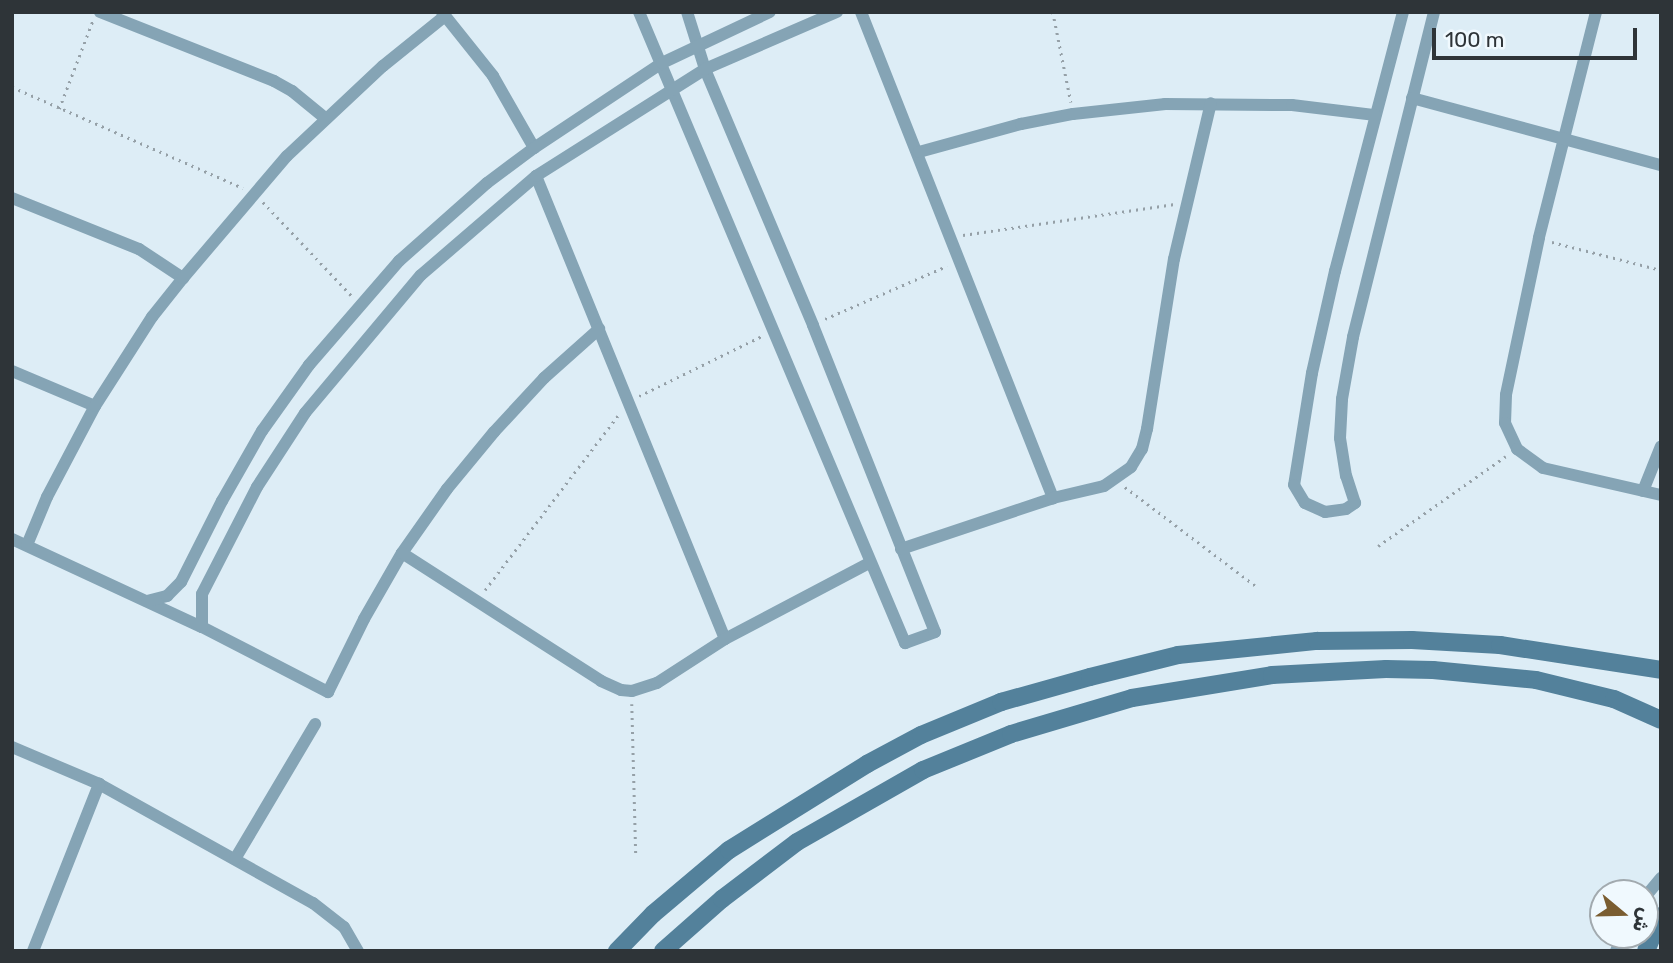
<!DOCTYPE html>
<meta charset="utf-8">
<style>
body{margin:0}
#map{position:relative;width:1673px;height:963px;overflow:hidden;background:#ddedf6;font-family:Rubik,Cairo,sans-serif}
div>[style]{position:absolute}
.path>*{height:2.5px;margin-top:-1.25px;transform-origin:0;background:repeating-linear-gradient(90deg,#95a0a7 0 2px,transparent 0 7px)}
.street>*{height:12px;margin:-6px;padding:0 6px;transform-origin:6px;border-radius:6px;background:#85a4b5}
.secondary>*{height:18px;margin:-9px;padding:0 9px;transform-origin:9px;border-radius:9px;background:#53819b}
span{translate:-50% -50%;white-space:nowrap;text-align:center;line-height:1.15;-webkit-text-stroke:5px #f0f9fe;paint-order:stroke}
.frame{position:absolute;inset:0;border:14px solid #2e3438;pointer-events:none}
.north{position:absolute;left:1589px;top:879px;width:70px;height:70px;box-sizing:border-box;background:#f0f9fe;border:2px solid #a2aaaf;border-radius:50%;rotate:109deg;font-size:19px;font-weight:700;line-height:28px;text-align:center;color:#2e3438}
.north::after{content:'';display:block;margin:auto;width:24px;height:32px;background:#7a5d31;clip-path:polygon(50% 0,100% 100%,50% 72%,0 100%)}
.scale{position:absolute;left:1432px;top:28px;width:205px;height:32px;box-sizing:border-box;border:4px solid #2e3438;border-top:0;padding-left:9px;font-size:21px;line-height:24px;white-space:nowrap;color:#2e3438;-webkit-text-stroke:5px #f0f9fe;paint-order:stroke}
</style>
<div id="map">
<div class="path">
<div style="left:1053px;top:12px;width:92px;rotate:78.7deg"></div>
<div style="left:12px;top:87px;width:252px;rotate:23.6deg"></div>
<div style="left:59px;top:109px;width:95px;rotate:-69.1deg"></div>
<div style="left:263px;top:202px;width:129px;rotate:46.6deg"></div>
<div style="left:963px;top:235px;width:214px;rotate:-8.3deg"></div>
<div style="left:1552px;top:242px;width:113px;rotate:14.4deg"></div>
<div style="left:825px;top:319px;width:133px;rotate:-23.5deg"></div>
<div style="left:639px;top:396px;width:137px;rotate:-26deg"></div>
<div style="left:1125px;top:487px;width:166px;rotate:37.1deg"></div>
<div style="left:1378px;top:546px;width:156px;rotate:-35.1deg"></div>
<div style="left:485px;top:590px;width:221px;rotate:-52.7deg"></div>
<div style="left:632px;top:704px;width:151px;rotate:88.5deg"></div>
</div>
<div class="street">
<div style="left:100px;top:12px;width:187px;rotate:21.6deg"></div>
<div style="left:274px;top:81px;width:21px;rotate:29deg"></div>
<div style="left:292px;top:91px;width:43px;rotate:39.3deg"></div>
<div style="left:442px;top:12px;width:82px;rotate:51.4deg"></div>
<div style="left:493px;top:76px;width:83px;rotate:60.3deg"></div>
<div style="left:639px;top:12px;width:685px;rotate:67.14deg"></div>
<div style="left:905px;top:643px;width:32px;rotate:-20deg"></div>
<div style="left:935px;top:632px;width:330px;rotate:-111.7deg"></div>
<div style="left:813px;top:325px;width:278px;rotate:-112.9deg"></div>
<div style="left:705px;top:69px;width:60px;rotate:-107.5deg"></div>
<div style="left:861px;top:12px;width:523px;rotate:68.44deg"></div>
<div style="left:1403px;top:12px;width:268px;rotate:104.7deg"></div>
<div style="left:1335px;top:271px;width:105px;rotate:102.7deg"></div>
<div style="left:1312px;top:373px;width:113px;rotate:99.1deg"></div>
<div style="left:1294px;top:485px;width:21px;rotate:59deg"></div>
<div style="left:1305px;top:503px;width:22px;rotate:24deg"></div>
<div style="left:1325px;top:512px;width:21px;rotate:-8deg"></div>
<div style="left:1346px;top:509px;width:11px;rotate:-34deg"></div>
<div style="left:1355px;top:503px;width:28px;rotate:-108deg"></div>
<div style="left:1346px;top:476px;width:38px;rotate:-99deg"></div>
<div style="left:1340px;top:438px;width:39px;rotate:-87deg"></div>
<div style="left:1342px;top:399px;width:63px;rotate:-79.9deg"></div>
<div style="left:1353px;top:337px;width:335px;rotate:-76deg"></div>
<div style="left:1596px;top:12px;width:233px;rotate:104.2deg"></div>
<div style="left:1539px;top:238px;width:160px;rotate:101.9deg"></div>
<div style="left:1506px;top:395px;width:28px;rotate:92deg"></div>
<div style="left:1505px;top:423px;width:29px;rotate:65deg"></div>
<div style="left:1517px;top:449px;width:32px;rotate:36deg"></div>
<div style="left:1543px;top:468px;width:121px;rotate:12.9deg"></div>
<div style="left:1412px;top:98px;width:258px;rotate:15.1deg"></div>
<div style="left:919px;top:152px;width:106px;rotate:-15.4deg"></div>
<div style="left:1021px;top:124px;width:53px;rotate:-10.9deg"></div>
<div style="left:1073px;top:114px;width:93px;rotate:-6.2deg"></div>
<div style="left:1165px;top:104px;width:127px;rotate:0.5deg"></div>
<div style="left:1292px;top:105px;width:84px;rotate:6.9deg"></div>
<div style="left:536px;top:176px;width:500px;rotate:67.79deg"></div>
<div style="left:12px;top:198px;width:137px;rotate:21.9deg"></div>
<div style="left:139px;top:249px;width:53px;rotate:33.4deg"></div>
<div style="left:12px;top:371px;width:90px;rotate:22.9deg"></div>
<div style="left:1643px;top:491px;width:48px;rotate:-68.2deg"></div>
<div style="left:12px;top:539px;width:209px;rotate:24.9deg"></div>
<div style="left:202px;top:627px;width:142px;rotate:27.3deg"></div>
<div style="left:328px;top:692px;width:81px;rotate:-63.7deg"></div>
<div style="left:364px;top:619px;width:76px;rotate:-60.1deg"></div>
<div style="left:402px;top:553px;width:78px;rotate:-54.9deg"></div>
<div style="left:447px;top:489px;width:74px;rotate:-50.5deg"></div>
<div style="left:494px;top:432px;width:74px;rotate:-47.2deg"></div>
<div style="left:544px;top:378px;width:74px;rotate:-41.7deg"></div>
<div style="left:27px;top:545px;width:52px;rotate:-67.4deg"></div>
<div style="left:47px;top:497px;width:103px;rotate:-62.2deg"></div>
<div style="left:95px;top:406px;width:106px;rotate:-57.4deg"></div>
<div style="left:152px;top:317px;width:50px;rotate:-51.5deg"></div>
<div style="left:183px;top:278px;width:160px;rotate:-49.6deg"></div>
<div style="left:287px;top:156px;width:132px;rotate:-43.2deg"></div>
<div style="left:383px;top:66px;width:80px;rotate:-38.9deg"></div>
<div style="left:901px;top:549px;width:160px;rotate:-18.5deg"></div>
<div style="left:1053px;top:498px;width:52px;rotate:-13.2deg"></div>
<div style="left:1104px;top:486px;width:33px;rotate:-35deg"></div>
<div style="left:1131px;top:467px;width:21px;rotate:-59deg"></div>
<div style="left:1142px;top:449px;width:21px;rotate:-76deg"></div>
<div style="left:1147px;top:429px;width:172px;rotate:-81deg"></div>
<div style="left:1174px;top:259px;width:160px;rotate:-76.7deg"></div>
<div style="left:402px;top:553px;width:237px;rotate:32.7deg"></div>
<div style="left:601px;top:681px;width:22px;rotate:24deg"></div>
<div style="left:621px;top:690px;width:11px;rotate:5deg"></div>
<div style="left:632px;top:691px;width:26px;rotate:-18deg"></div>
<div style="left:657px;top:683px;width:81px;rotate:-32.9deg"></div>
<div style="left:725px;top:639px;width:163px;rotate:-27.8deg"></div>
<div style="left:147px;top:601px;width:21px;rotate:-14deg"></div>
<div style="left:167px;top:596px;width:20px;rotate:-45deg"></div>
<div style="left:181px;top:582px;width:91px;rotate:-63.2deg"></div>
<div style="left:222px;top:501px;width:81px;rotate:-60.3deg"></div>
<div style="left:262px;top:431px;width:81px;rotate:-54.5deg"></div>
<div style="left:309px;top:365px;width:138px;rotate:-49.1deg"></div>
<div style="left:399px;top:261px;width:118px;rotate:-41.6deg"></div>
<div style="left:487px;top:183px;width:59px;rotate:-36.7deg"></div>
<div style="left:534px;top:148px;width:154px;rotate:-33.6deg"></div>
<div style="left:662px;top:63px;width:119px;rotate:-25.3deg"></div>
<div style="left:202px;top:627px;width:33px;rotate:-90deg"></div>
<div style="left:202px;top:594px;width:120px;rotate:-62.8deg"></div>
<div style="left:257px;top:487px;width:88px;rotate:-57deg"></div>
<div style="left:305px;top:413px;width:180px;rotate:-50deg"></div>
<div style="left:421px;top:275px;width:152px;rotate:-40.7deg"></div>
<div style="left:536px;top:176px;width:200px;rotate:-32.3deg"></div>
<div style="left:705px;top:69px;width:144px;rotate:-23.4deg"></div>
<div style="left:12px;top:747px;width:95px;rotate:23deg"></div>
<div style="left:99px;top:784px;width:245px;rotate:29.1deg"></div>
<div style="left:313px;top:903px;width:39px;rotate:38deg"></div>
<div style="left:344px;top:927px;width:28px;rotate:60deg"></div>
<div style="left:235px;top:859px;width:157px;rotate:-59.3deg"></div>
<div style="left:1645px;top:897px;width:25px;rotate:-50deg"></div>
<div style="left:33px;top:951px;width:180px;rotate:-68.4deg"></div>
<div style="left:1616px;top:951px;width:17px;rotate:-66deg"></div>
</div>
<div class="secondary">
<div style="left:617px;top:951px;width:52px;rotate:-45.8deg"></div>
<div style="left:653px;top:914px;width:99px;rotate:-40.1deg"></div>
<div style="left:729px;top:850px;width:163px;rotate:-31.9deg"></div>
<div style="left:867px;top:764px;width:61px;rotate:-28.2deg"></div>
<div style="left:921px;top:735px;width:87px;rotate:-22.4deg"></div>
<div style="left:1001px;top:702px;width:92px;rotate:-15.7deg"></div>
<div style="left:1090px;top:677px;width:91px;rotate:-14deg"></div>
<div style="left:1178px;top:655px;width:140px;rotate:-5.8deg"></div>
<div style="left:1317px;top:641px;width:95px;rotate:-0.6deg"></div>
<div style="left:1412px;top:640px;width:88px;rotate:3.3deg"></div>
<div style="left:1500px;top:645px;width:163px;rotate:8.8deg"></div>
<div style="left:663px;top:951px;width:79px;rotate:-41.4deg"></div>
<div style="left:722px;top:899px;width:94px;rotate:-37.2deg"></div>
<div style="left:797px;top:842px;width:145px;rotate:-29.7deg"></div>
<div style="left:923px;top:770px;width:95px;rotate:-22.2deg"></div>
<div style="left:1011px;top:734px;width:126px;rotate:-16.6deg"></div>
<div style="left:1132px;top:698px;width:142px;rotate:-9.3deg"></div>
<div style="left:1272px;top:675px;width:114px;rotate:-3deg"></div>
<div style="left:1386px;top:669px;width:47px;rotate:1.2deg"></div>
<div style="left:1433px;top:670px;width:103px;rotate:5.5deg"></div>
<div style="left:1536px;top:680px;width:80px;rotate:13.7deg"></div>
<div style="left:1614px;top:699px;width:51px;rotate:24.1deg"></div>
<div style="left:1646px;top:951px;width:38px;rotate:-67deg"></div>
</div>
<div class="frame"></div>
<div class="north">ش</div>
<div class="scale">100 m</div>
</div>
